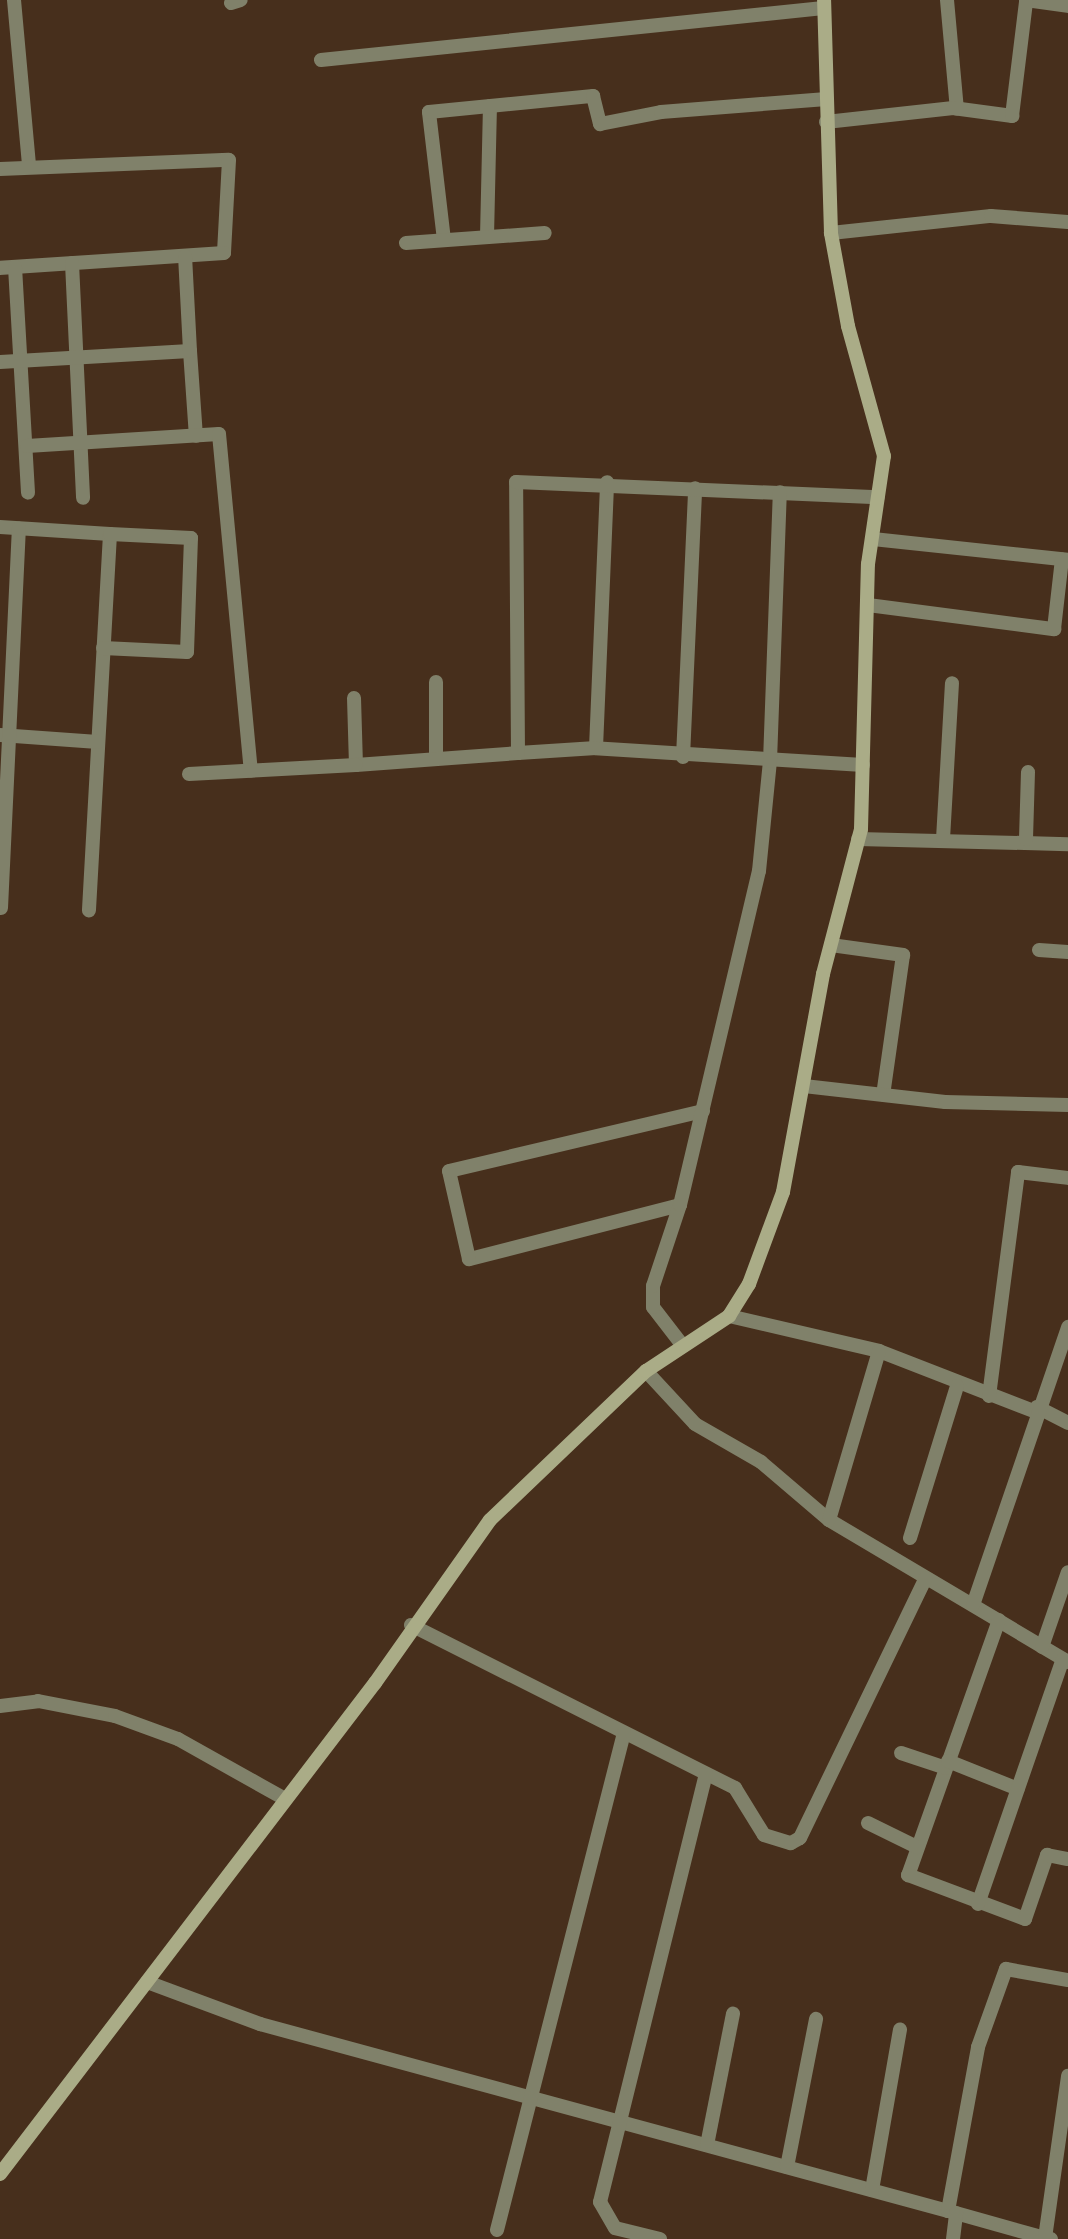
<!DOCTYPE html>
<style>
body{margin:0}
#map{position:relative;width:1068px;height:2239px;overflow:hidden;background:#472f1c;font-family:"PT Sans Narrow",sans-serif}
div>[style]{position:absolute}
.street>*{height:14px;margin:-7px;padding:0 7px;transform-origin:7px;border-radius:7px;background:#80816a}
.secondary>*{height:14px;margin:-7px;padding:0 7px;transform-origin:7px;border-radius:7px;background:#aaac87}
span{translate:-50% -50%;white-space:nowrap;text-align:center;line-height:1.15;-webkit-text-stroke:5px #251a12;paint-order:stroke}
</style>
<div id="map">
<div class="street">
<div style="left:14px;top:0;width:165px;rotate:84.8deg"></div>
<div style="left:947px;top:0;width:109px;rotate:84.8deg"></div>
<div style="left:1026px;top:0;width:42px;rotate:8.1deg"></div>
<div style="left:231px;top:3px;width:10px;rotate:-17deg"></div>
<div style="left:321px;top:60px;width:505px;rotate:-5.91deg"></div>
<div style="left:826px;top:122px;width:128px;rotate:-6.3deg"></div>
<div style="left:953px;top:108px;width:60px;rotate:7.7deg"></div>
<div style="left:1012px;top:116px;width:115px;rotate:-83deg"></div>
<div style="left:0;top:169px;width:229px;rotate:-2.3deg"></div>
<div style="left:229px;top:160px;width:93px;rotate:93.1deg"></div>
<div style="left:224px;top:253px;width:225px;rotate:176.2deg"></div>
<div style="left:831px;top:233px;width:161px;rotate:-6.1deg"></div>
<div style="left:991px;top:216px;width:77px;rotate:4.5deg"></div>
<div style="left:487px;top:237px;width:131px;rotate:-88.7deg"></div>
<div style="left:444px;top:240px;width:129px;rotate:-96.7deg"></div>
<div style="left:429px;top:112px;width:165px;rotate:-5.6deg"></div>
<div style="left:593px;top:96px;width:29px;rotate:76deg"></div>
<div style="left:600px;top:124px;width:62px;rotate:-11.1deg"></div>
<div style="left:661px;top:112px;width:166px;rotate:-4.5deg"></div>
<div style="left:406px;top:243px;width:139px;rotate:-4.1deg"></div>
<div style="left:72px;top:263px;width:235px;rotate:87.3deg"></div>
<div style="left:15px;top:267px;width:226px;rotate:86.7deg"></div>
<div style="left:190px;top:351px;width:85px;rotate:86deg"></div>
<div style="left:0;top:362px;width:190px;rotate:-3.3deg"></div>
<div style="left:190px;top:351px;width:95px;rotate:-93deg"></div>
<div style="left:27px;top:446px;width:192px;rotate:-3.6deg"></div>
<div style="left:219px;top:434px;width:338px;rotate:84.6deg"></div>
<div style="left:0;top:527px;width:110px;rotate:3.6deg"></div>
<div style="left:110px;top:534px;width:377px;rotate:93.2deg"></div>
<div style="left:873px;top:539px;width:196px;rotate:6.1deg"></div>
<div style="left:868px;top:605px;width:188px;rotate:7.4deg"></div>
<div style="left:1054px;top:629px;width:70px;rotate:-83.5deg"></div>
<div style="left:103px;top:648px;width:84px;rotate:2.7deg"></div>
<div style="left:187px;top:652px;width:114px;rotate:-88deg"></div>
<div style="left:191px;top:538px;width:81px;rotate:-177.2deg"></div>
<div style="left:436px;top:682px;width:73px;rotate:90deg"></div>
<div style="left:354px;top:698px;width:67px;rotate:88.3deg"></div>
<div style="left:356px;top:765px;width:162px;rotate:-4.2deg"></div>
<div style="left:0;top:735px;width:98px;rotate:4.1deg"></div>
<div style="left:596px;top:748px;width:266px;rotate:-87.6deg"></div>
<div style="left:683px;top:757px;width:269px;rotate:-87.4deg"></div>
<div style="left:863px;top:765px;width:268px;rotate:-176.4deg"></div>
<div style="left:596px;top:748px;width:78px;rotate:176.3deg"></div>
<div style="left:518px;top:753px;width:271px;rotate:-90.4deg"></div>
<div style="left:516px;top:482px;width:362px;rotate:2.4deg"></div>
<div style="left:189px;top:774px;width:167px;rotate:-3.1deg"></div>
<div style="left:858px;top:839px;width:210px;rotate:1.4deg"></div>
<div style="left:943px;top:839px;width:156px;rotate:-86.7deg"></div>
<div style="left:1026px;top:839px;width:67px;rotate:-88.3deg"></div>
<div style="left:1px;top:908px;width:380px;rotate:-87.3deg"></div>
<div style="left:831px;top:945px;width:73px;rotate:7.9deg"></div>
<div style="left:903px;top:955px;width:141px;rotate:98.1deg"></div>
<div style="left:1039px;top:950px;width:29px;rotate:4deg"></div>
<div style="left:804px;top:1086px;width:142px;rotate:6.5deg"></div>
<div style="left:945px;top:1102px;width:123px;rotate:1.4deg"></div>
<div style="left:680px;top:1205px;width:218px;rotate:165.6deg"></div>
<div style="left:469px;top:1259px;width:90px;rotate:-102.8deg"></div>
<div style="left:449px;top:1171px;width:261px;rotate:-13.3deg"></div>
<div style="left:729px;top:1316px;width:154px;rotate:13.1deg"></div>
<div style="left:879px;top:1351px;width:168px;rotate:21.2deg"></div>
<div style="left:683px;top:1346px;width:49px;rotate:-127.6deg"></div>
<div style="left:653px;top:1307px;width:21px;rotate:-90deg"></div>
<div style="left:653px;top:1286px;width:85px;rotate:-71.6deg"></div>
<div style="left:680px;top:1205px;width:343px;rotate:-76.7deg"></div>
<div style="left:759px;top:871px;width:111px;rotate:-84.3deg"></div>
<div style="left:770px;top:761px;width:269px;rotate:-87.9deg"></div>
<div style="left:646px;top:1371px;width:72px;rotate:47.2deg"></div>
<div style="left:695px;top:1424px;width:76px;rotate:29.9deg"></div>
<div style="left:761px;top:1462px;width:89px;rotate:40.5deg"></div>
<div style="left:829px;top:1520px;width:278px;rotate:30.7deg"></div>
<div style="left:989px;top:1396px;width:226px;rotate:-82.6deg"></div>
<div style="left:1018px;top:1172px;width:50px;rotate:6.8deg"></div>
<div style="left:1037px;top:1407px;width:35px;rotate:27deg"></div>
<div style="left:829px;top:1520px;width:176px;rotate:-73.5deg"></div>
<div style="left:910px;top:1538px;width:159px;rotate:-72.8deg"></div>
<div style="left:973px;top:1605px;width:294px;rotate:-71.1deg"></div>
<div style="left:999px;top:1620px;width:271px;rotate:109.6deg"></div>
<div style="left:908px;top:1875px;width:125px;rotate:20.6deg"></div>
<div style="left:1025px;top:1919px;width:68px;rotate:-71deg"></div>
<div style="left:1047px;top:1855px;width:21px;rotate:11deg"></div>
<div style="left:411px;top:1625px;width:363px;rotate:26.7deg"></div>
<div style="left:735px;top:1788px;width:55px;rotate:58.3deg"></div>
<div style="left:764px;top:1835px;width:28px;rotate:17deg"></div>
<div style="left:791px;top:1843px;width:10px;rotate:-29deg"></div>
<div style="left:800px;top:1838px;width:288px;rotate:-64.2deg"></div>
<div style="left:1042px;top:1647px;width:79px;rotate:-70.9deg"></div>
<div style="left:0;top:1706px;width:38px;rotate:-7deg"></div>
<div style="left:38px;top:1701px;width:78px;rotate:11deg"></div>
<div style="left:115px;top:1716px;width:67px;rotate:20.1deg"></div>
<div style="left:178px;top:1739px;width:120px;rotate:29.3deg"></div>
<div style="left:901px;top:1753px;width:47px;rotate:18.4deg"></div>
<div style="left:948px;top:1761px;width:75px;rotate:21.8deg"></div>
<div style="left:868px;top:1823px;width:55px;rotate:26.1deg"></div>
<div style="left:978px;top:1904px;width:259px;rotate:-70.9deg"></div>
<div style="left:147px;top:1982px;width:121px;rotate:20.4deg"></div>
<div style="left:260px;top:2024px;width:713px;rotate:15.21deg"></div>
<div style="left:707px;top:2145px;width:134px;rotate:-78.8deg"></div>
<div style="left:787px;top:2167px;width:151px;rotate:-78.9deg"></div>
<div style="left:872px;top:2190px;width:163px;rotate:-80.1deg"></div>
<div style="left:497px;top:2230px;width:513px;rotate:-75.67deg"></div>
<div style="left:1045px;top:2238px;width:101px;rotate:-164.4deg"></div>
<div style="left:948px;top:2211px;width:167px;rotate:-79.6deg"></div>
<div style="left:978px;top:2047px;width:83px;rotate:-70.3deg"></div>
<div style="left:1006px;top:1969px;width:63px;rotate:10.1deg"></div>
<div style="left:660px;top:2239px;width:46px;rotate:-166.3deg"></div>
<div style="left:615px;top:2228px;width:30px;rotate:-120deg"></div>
<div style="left:600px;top:2202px;width:441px;rotate:-76.1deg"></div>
<div style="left:953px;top:2239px;width:26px;rotate:-83deg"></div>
<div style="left:1051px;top:2239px;width:6px;rotate:-171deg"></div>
<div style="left:1045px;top:2238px;width:164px;rotate:-81.9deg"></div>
</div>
<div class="secondary">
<div style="left:0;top:2174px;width:618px;rotate:-52.63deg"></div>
<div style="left:375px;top:1683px;width:199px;rotate:-54.8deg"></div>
<div style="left:490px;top:1520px;width:216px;rotate:-43.7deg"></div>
<div style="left:646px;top:1371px;width:100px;rotate:-33.5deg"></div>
<div style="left:729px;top:1316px;width:38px;rotate:-58deg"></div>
<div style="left:749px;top:1284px;width:98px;rotate:-69.7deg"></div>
<div style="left:783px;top:1192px;width:222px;rotate:-79.6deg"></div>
<div style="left:823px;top:974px;width:150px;rotate:-75.3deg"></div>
<div style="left:861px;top:829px;width:265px;rotate:-88.5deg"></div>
<div style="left:868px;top:564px;width:109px;rotate:-81.6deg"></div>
<div style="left:884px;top:456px;width:135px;rotate:-105.5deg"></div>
<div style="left:848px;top:326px;width:95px;rotate:-100.4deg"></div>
<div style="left:831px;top:233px;width:233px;rotate:-91.7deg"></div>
</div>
</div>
